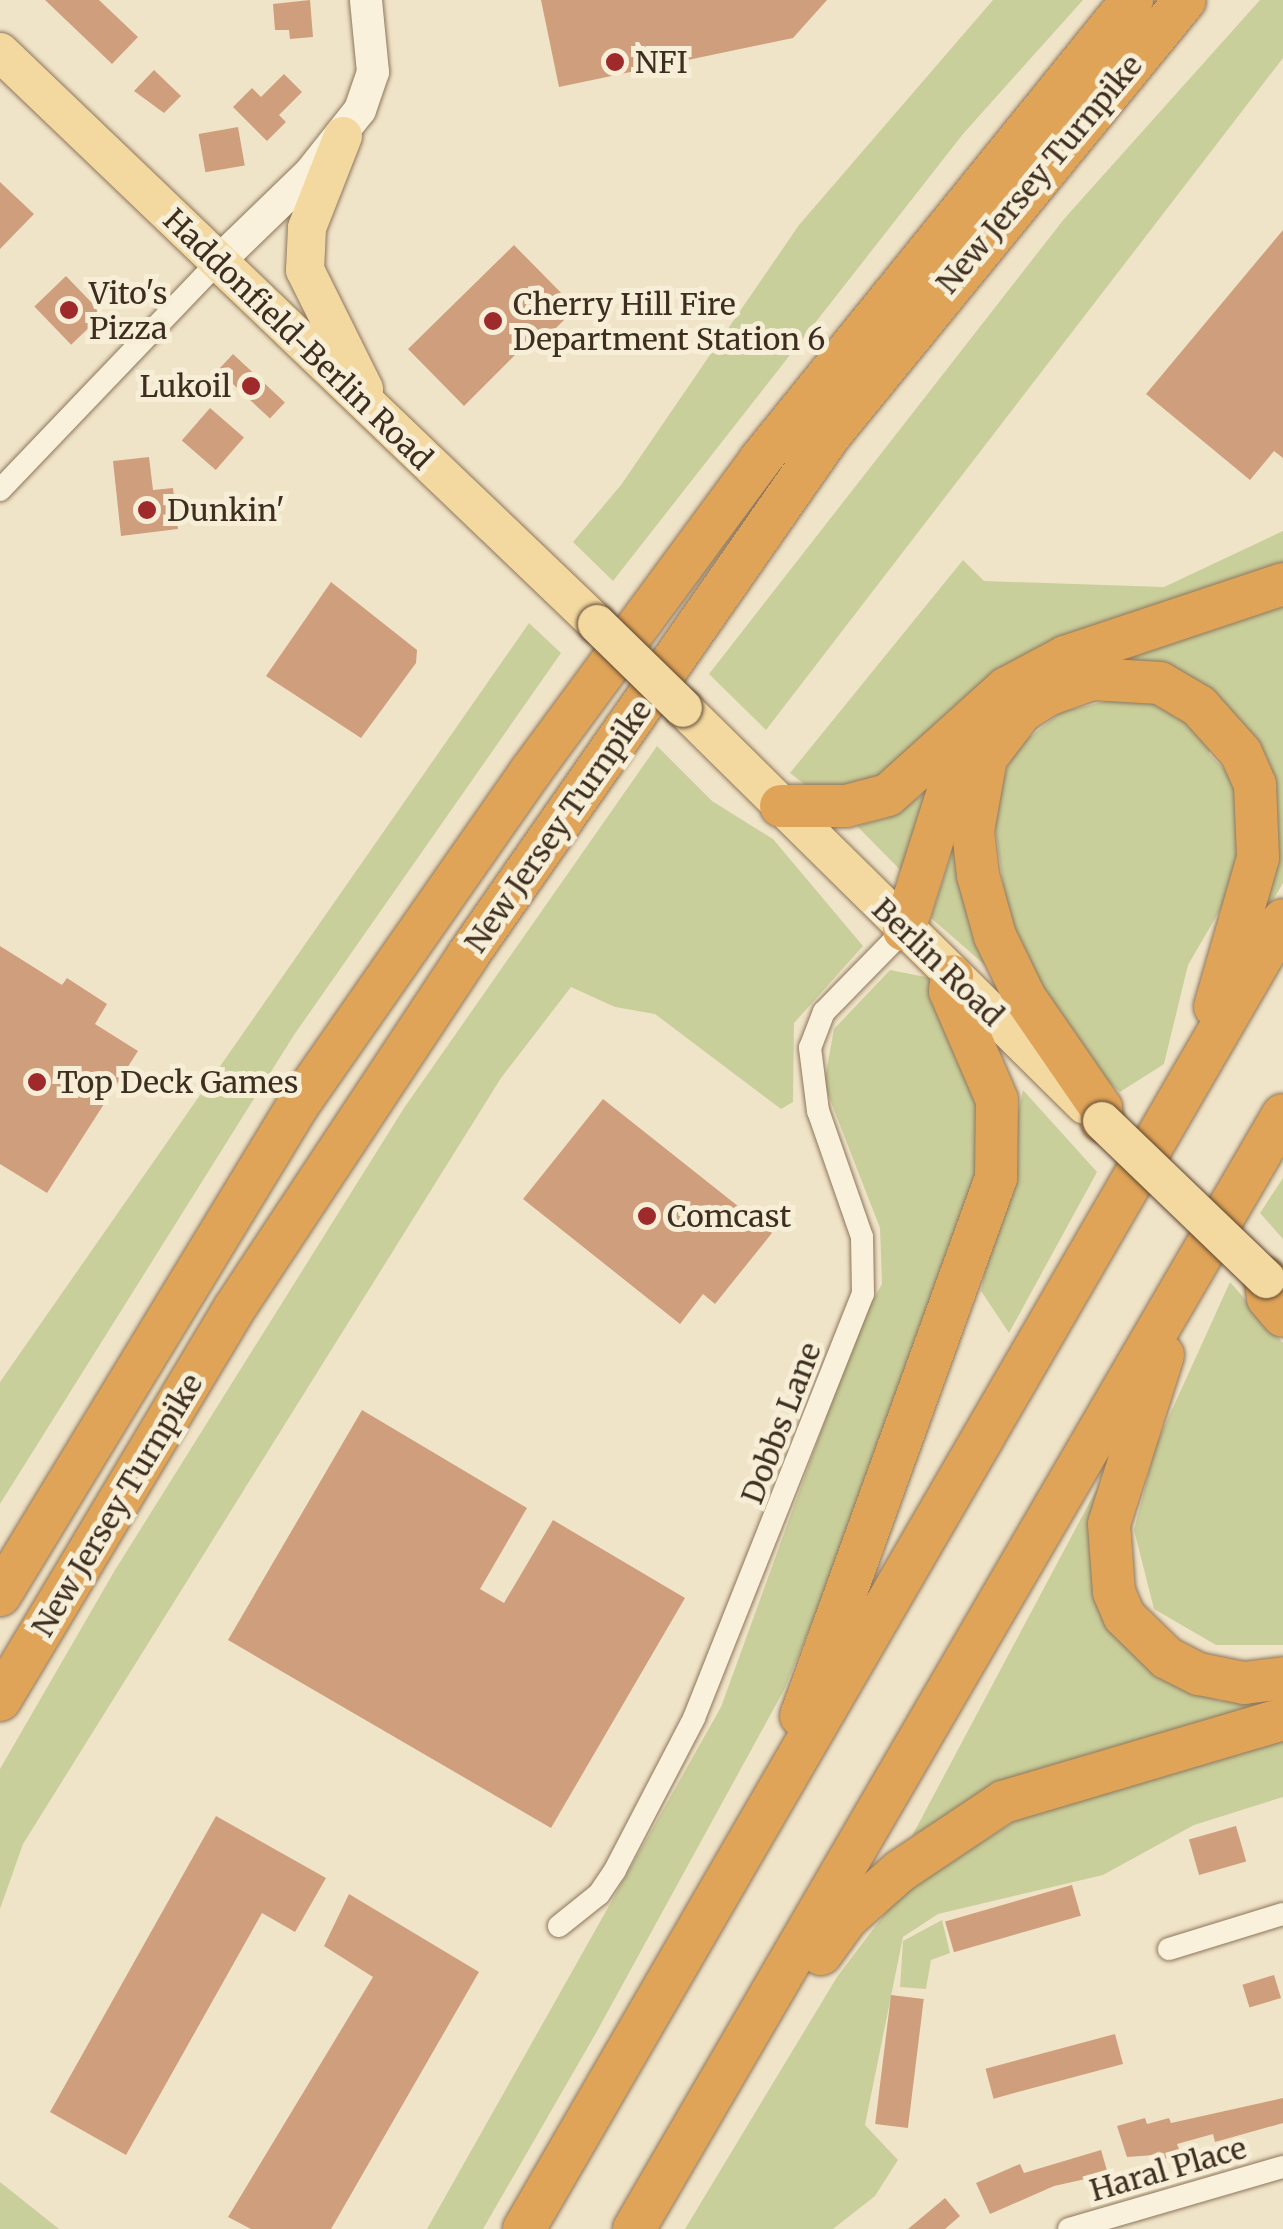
<!DOCTYPE html>
<style>
body{margin:0}
#map{position:relative;width:1283px;height:2229px;overflow:hidden;background:#f0e4c8;font-family:Merriweather,serif}
div>[style]{position:absolute}
.green>*{inset:0;background:#c9cf9b}
.building>*{inset:0;background:#cf9f7d;transform-origin:0 0}
.roads{filter:drop-shadow(0 0 2px #8d765c) drop-shadow(0 0 2px #8d765c)}
.minor>*{height:22px;margin:-11px;padding:0 11px;transform-origin:11px;border-radius:11px;background:#faf1dc}
.secondary>*{height:32px;margin:-16px;padding:0 16px;transform-origin:16px;border-radius:16px;background:#faf1dc}
.primary>*{height:38px;margin:-19px;padding:0 19px;transform-origin:19px;border-radius:19px;background:#f3d9a0}
.motorway>*{height:42px;margin:-21px;padding:0 21px;transform-origin:21px;border-radius:21px;background:#e0a458}
.bridges{filter:drop-shadow(0 0 2px #5b4430) drop-shadow(0 0 2px #5b4430)}
.primary-bridge>*{height:38px;margin:-19px;padding:0 19px;transform-origin:19px;border-radius:19px;background:#f3d9a0}
.dots>*{width:28px;height:28px;translate:-50% -50%;box-sizing:border-box;border:5px solid #f7eed8;border-radius:50%}
span{translate:-50% -50%;white-space:nowrap;text-align:center;line-height:1.15;-webkit-text-stroke:10px #f7eed8;paint-order:stroke}
.poi-label{font-size:30px;color:#3d2e20}
.left{translate:0 -50%;text-align:left}
.right{translate:-100% -50%;text-align:right}
.street-label{font-size:30px;color:#3d2e20}
</style>
<div id="map">
<div class="green">
<div style="clip-path:polygon(993px 0,1083px 0,963px 134px,613px 581px,573px 542px,621px 485px,799px 225px)"></div>
<div style="clip-path:polygon(1260px 0,1283px 0,1283px 58px,766px 730px,709px 674px,1064px 219px)"></div>
<div style="clip-path:polygon(1283px 531px,1283px 569px,901px 774px,813px 791px,790px 773px,963px 560px,984px 581px,1164px 587px)"></div>
<div style="clip-path:polygon(1283px 605px,1283px 883px,1258px 926px,1235px 719px,1074px 673px)"></div>
<div style="clip-path:polygon(529px 623px,561px 653px,294px 1035px,0 1504px,0 1382px)"></div>
<div style="clip-path:polygon(1140px 693px,1212px 736px,1209px 754px,1234px 779px,1245px 867px,1188px 965px,1164px 1064px,1120px 1092px,1089px 1065px,1050px 1012px,1008px 919px,992px 805px,1015px 749px,1061px 712px)"></div>
<div style="clip-path:polygon(657px 746px,712px 801px,773px 839px,863px 946px,794px 1023px,793px 1102px,781px 1109px,655px 1014px,615px 1007px,571px 987px,501px 1078px,23px 1844px,0 1909px,0 1769px,115px 1570px,404px 1108px)"></div>
<div style="clip-path:polygon(935px 787px,913px 883px,857px 826px,886px 818px)"></div>
<div style="clip-path:polygon(973px 787px,1001px 979px,931px 918px)"></div>
<div style="clip-path:polygon(890px 970px,941px 980px,994px 1141px,926px 1352px,784px 1690px,596px 2033px,483px 2229px,427px 2229px,721px 1707px,862px 1319px,882px 1284px,880px 1228px,824px 1084px,834px 1029px)"></div>
<div style="clip-path:polygon(1023px 1090px,1097px 1172px,1009px 1333px,981px 1291px)"></div>
<div style="clip-path:polygon(1283px 1178px,1283px 1239px,1260px 1213px)"></div>
<div style="clip-path:polygon(1230px 1282px,1283px 1343px,1283px 1645px,1216px 1645px,1154px 1609px,1134px 1530px,1156px 1445px)"></div>
<div style="clip-path:polygon(1102px 1479px,1155px 1672px,1219px 1701px,1283px 1704px,990px 1796px,912px 1836px)"></div>
<div style="clip-path:polygon(1283px 1738px,1283px 1797px,1194px 1825px,1103px 1875px,938px 1914px,903px 1937px,865px 2125px,898px 2160px,875px 2196px,833px 2229px,685px 2229px,837px 1977px,899px 1895px,1032px 1810px)"></div>
<div style="clip-path:polygon(942px 1920px,950px 1953px,931px 1960px,926px 1989px,900px 1987px,903px 1941px)"></div>
<div style="clip-path:polygon(0 2182px,59px 2229px,0 2229px)"></div>
</div>
<div class="building">
<div style="clip-path:polygon(45px 0,99px 0,138px 37px,112px 64px)"></div>
<div style="clip-path:polygon(310px 0,313px 37px,290px 39px,289px 30px,275px 30px,273px 4px)"></div>
<div style="clip-path:polygon(541px 0,827px 0,793px 38px,559px 87px)"></div>
<div style="clip-path:polygon(154px 70px,181px 96px,164px 113px,134px 91px)"></div>
<div style="clip-path:polygon(284px 74px,302px 92px,279px 115px,286px 122px,267px 141px,233px 107px,252px 88px,261px 97px)"></div>
<div style="left:238px;top:127px;width:39px;height:40px;rotate:80deg"></div>
<div style="clip-path:polygon(0 182px,34px 214px,0 249px)"></div>
<div style="clip-path:polygon(1283px 230px,1283px 458px,1274px 451px,1250px 480px,1146px 394px)"></div>
<div style="clip-path:polygon(514px 245px,576px 308px,547px 337px,540px 330px,464px 406px,408px 349px)"></div>
<div style="left:66px;top:276px;width:53px;height:44px;rotate:46deg"></div>
<div style="left:233px;top:354px;width:71px;height:22px;rotate:43deg"></div>
<div style="left:210px;top:408px;width:45px;height:43px;rotate:41deg"></div>
<div style="clip-path:polygon(149px 457px,153px 490px,173px 488px,178px 529px,121px 536px,113px 461px)"></div>
<div style="clip-path:polygon(331px 582px,417px 650px,416px 663px,361px 738px,266px 676px)"></div>
<div style="clip-path:polygon(0 946px,62px 985px,67px 978px,107px 1004px,95px 1024px,138px 1051px,47px 1193px,0 1164px)"></div>
<div style="clip-path:polygon(603px 1099px,772px 1233px,715px 1304px,703px 1294px,680px 1324px,523px 1199px)"></div>
<div style="clip-path:polygon(362px 1410px,527px 1508px,480px 1589px,504px 1603px,553px 1520px,685px 1598px,551px 1828px,228px 1640px)"></div>
<div style="clip-path:polygon(216px 1816px,326px 1878px,295px 1932px,262px 1913px,126px 2155px,50px 2112px)"></div>
<div style="left:1236px;top:1826px;width:37px;height:49px;rotate:74deg"></div>
<div style="left:1072px;top:1885px;width:32px;height:132px;rotate:74deg"></div>
<div style="clip-path:polygon(349px 1894px,479px 1972px,331px 2229px,251px 2229px,228px 2217px,373px 1977px,324px 1946px)"></div>
<div style="left:1274px;top:1975px;width:24px;height:33px;rotate:73deg"></div>
<div style="left:891px;top:1995px;width:33px;height:130px;rotate:7deg"></div>
<div style="left:1115px;top:2034px;width:31px;height:134px;rotate:75deg"></div>
<div style="clip-path:polygon(1283px 2098px,1283px 2123px,1215px 2142px,1213px 2134px,1177px 2144px,1181px 2154px,1157px 2161px,1155px 2155px,1127px 2157px,1117px 2126px,1145px 2118px,1147px 2124px,1169px 2118px,1171px 2123px)"></div>
<div style="clip-path:polygon(1101px 2150px,1108px 2174px,1054px 2186px,990px 2214px,976px 2183px,1020px 2164px,1024px 2173px)"></div>
<div style="clip-path:polygon(945px 2198px,960px 2216px,945px 2229px,908px 2229px)"></div>
</div>
<div class="roads">
<div class="minor">
<div style="left:0;top:490px;width:314px;rotate:-46.3deg"></div>
<div style="left:559px;top:1926px;width:51px;rotate:-38.7deg"></div>
<div style="left:599px;top:1894px;width:29px;rotate:-56deg"></div>
<div style="left:615px;top:1870px;width:171px;rotate:-62.5deg"></div>
<div style="left:694px;top:1718px;width:456px;rotate:-68.3deg"></div>
<div style="left:863px;top:1294px;width:57px;rotate:-91deg"></div>
<div style="left:862px;top:1237px;width:133px;rotate:-109.2deg"></div>
<div style="left:818px;top:1111px;width:64px;rotate:-97.2deg"></div>
<div style="left:810px;top:1048px;width:39px;rotate:-69deg"></div>
<div style="left:824px;top:1012px;width:115px;rotate:-45.7deg"></div>
<div style="left:1169px;top:1949px;width:119px;rotate:-17.1deg"></div>
<div style="left:1069px;top:2229px;width:223px;rotate:-16.2deg"></div>
</div>
<div class="secondary">
<div style="left:217px;top:263px;width:129px;rotate:-44.1deg"></div>
<div style="left:310px;top:173px;width:80px;rotate:-51.6deg"></div>
<div style="left:360px;top:110px;width:40px;rotate:-71.1deg"></div>
<div style="left:373px;top:72px;width:72px;rotate:-95.6deg"></div>
</div>
<div class="primary">
<div style="left:0;top:52px;width:827px;rotate:43.77deg"></div>
<div style="left:343px;top:136px;width:99px;rotate:111.4deg"></div>
<div style="left:307px;top:228px;width:42px;rotate:92.7deg"></div>
<div style="left:305px;top:270px;width:133px;rotate:63.6deg"></div>
<div style="left:683px;top:708px;width:565px;rotate:44.64deg"></div>
</div>
<div class="motorway">
<div style="left:781px;top:806px;width:65px"></div>
<div style="left:846px;top:806px;width:43px;rotate:-14.7deg"></div>
<div style="left:888px;top:795px;width:160px;rotate:-42deg"></div>
<div style="left:1007px;top:688px;width:66px;rotate:-28.1deg"></div>
<div style="left:1065px;top:657px;width:230px;rotate:-18.5deg"></div>
<div style="left:904px;top:930px;width:205px;rotate:-72.4deg"></div>
<div style="left:1102px;top:1121px;width:13px;rotate:-94deg"></div>
<div style="left:1101px;top:1108px;width:134px;rotate:-124.6deg"></div>
<div style="left:1025px;top:998px;width:69px;rotate:-115.8deg"></div>
<div style="left:995px;top:936px;width:63px;rotate:-105.6deg"></div>
<div style="left:978px;top:875px;width:44px;rotate:-96.5deg"></div>
<div style="left:973px;top:831px;width:74px;rotate:-79.9deg"></div>
<div style="left:986px;top:758px;width:58px;rotate:-52.7deg"></div>
<div style="left:1021px;top:712px;width:31px;rotate:-33deg"></div>
<div style="left:1047px;top:695px;width:48px;rotate:-19.6deg"></div>
<div style="left:1092px;top:679px;width:68px;rotate:3.4deg"></div>
<div style="left:1160px;top:683px;width:45px;rotate:30.5deg"></div>
<div style="left:1199px;top:706px;width:63px;rotate:48.2deg"></div>
<div style="left:1241px;top:753px;width:35px;rotate:66deg"></div>
<div style="left:1255px;top:785px;width:73px;rotate:87.6deg"></div>
<div style="left:1258px;top:858px;width:155px;rotate:106.1deg"></div>
<div style="left:1266px;top:1279px;width:19px;rotate:84deg"></div>
<div style="left:1268px;top:1298px;width:23px;rotate:50deg"></div>
<div style="left:1163px;top:1355px;width:177px;rotate:107.7deg"></div>
<div style="left:1109px;top:1524px;width:68px;rotate:85.8deg"></div>
<div style="left:1114px;top:1592px;width:26px;rotate:67deg"></div>
<div style="left:1124px;top:1616px;width:60px;rotate:44.3deg"></div>
<div style="left:1167px;top:1658px;width:36px;rotate:27deg"></div>
<div style="left:1199px;top:1674px;width:46px;rotate:11.3deg"></div>
<div style="left:1244px;top:1683px;width:39px;rotate:-7deg"></div>
<div style="left:0;top:1595px;width:574px;rotate:-58.69deg"></div>
<div style="left:298px;top:1105px;width:407px;rotate:-55.1deg"></div>
<div style="left:531px;top:771px;width:386px;rotate:-53.6deg"></div>
<div style="left:760px;top:460px;width:592px;rotate:-51.04deg"></div>
<div style="left:0;top:1700px;width:456px;rotate:-59.1deg"></div>
<div style="left:234px;top:1309px;width:424px;rotate:-56.5deg"></div>
<div style="left:468px;top:955px;width:634px;rotate:-55.16deg"></div>
<div style="left:830px;top:435px;width:561px;rotate:-50.78deg"></div>
<div style="left:801px;top:1716px;width:572px;rotate:-70.08deg"></div>
<div style="left:996px;top:1178px;width:78px;rotate:-89.3deg"></div>
<div style="left:997px;top:1100px;width:119px;rotate:-113.3deg"></div>
<div style="left:950px;top:991px;width:15px;rotate:-82deg"></div>
<div style="left:821px;top:1954px;width:44px;rotate:-54.2deg"></div>
<div style="left:847px;top:1918px;width:71px;rotate:-41.6deg"></div>
<div style="left:900px;top:1871px;width:124px;rotate:-33.8deg"></div>
<div style="left:1003px;top:1802px;width:292px;rotate:-16.5deg"></div>
<div style="left:524px;top:2229px;width:1513px;rotate:-59.89deg"></div>
<div style="left:634px;top:2229px;width:1289px;rotate:-59.78deg"></div>
</div>
</div>
<div class="bridges">
<div class="primary-bridge">
<div style="left:597px;top:624px;width:120px;rotate:44.3deg"></div>
<div style="left:1102px;top:1121px;width:228px;rotate:43.9deg"></div>
</div>
</div>
<div class="dots">
<div style="left:615px;top:62px;background:#9e2a2b"></div>
<div style="left:69px;top:310px;background:#9e2a2b"></div>
<div style="left:493px;top:321px;background:#9e2a2b"></div>
<div style="left:251px;top:386px;background:#9e2a2b"></div>
<div style="left:147px;top:510px;background:#9e2a2b"></div>
<div style="left:37px;top:1082px;background:#9e2a2b"></div>
<div style="left:647px;top:1216px;background:#9e2a2b"></div>
</div>
<div class="poi-label">
<span class="left" style="left:635px;top:62px">NFI</span>
<span class="left" style="left:89px;top:310px">Vito's<br>Pizza</span>
<span class="left" style="left:513px;top:321px">Cherry Hill Fire<br>Department Station 6</span>
<span class="right" style="left:231px;top:386px">Lukoil</span>
<span class="left" style="left:167px;top:510px">Dunkin'</span>
<span class="left" style="left:57px;top:1082px">Top Deck Games</span>
<span class="left" style="left:667px;top:1216px">Comcast</span>
</div>
<div class="street-label">
<span style="left:1039px;top:174px;rotate:-50deg">New Jersey Turnpike</span>
<span style="left:298px;top:339px;rotate:44deg">Haddonfield-Berlin Road</span>
<span style="left:558px;top:826px;rotate:-55deg">New Jersey Turnpike</span>
<span style="left:938px;top:962px;rotate:44deg">Berlin Road</span>
<span style="left:781px;top:1423px;rotate:-69deg">Dobbs Lane</span>
<span style="left:117px;top:1505px;rotate:-59deg">New Jersey Turnpike</span>
<span style="left:1168px;top:2169px;rotate:-16deg">Haral Place</span>
</div>
</div>
